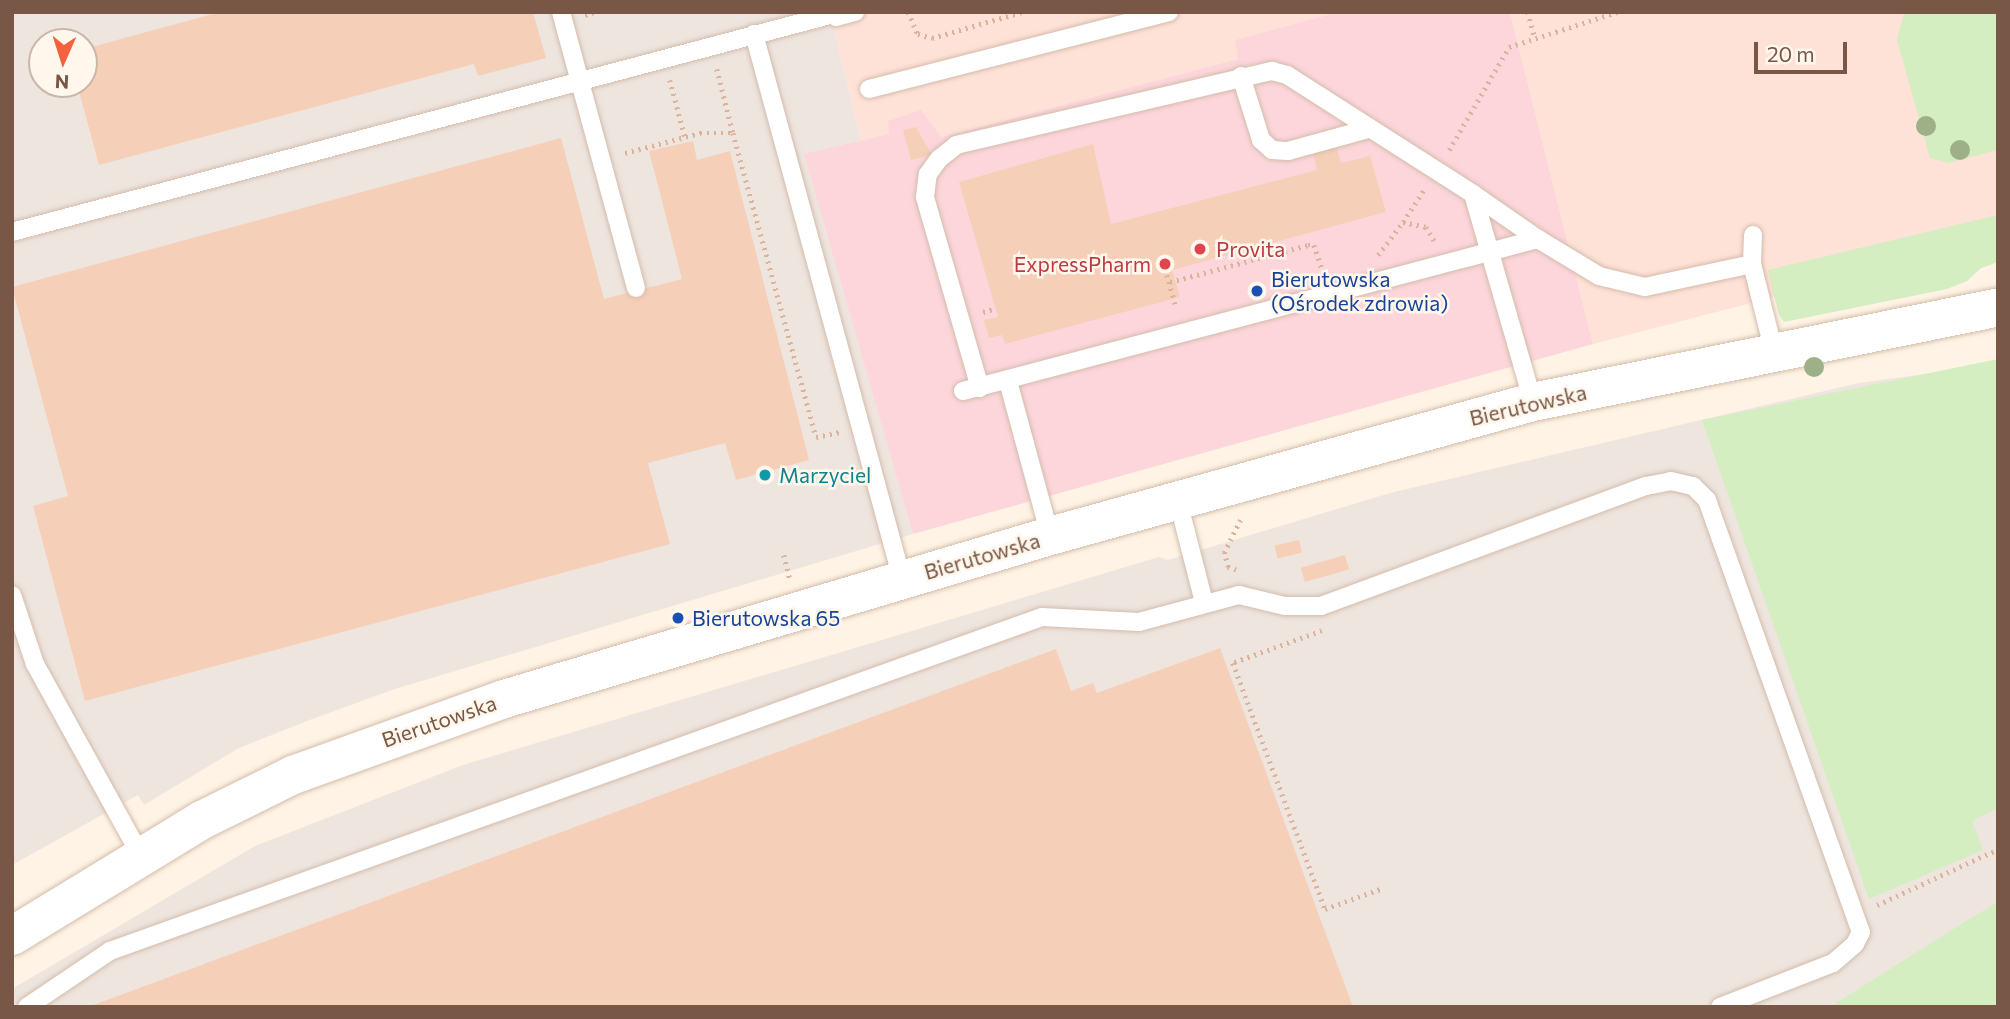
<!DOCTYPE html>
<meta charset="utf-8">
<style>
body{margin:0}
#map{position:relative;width:2010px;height:1019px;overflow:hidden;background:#fef3e4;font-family:Commissioner,sans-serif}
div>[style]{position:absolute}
.commercial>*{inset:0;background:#ffe2d7}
.industrial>*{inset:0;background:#eee5df}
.medical>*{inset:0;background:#fdd6dc}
.green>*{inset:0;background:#d4edc1}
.building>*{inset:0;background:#f6cfb9;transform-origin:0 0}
.path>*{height:4.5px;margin-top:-2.25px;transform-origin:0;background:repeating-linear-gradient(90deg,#dcb29c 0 2px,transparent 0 7px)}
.roads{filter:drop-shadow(0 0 2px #d3bcab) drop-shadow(0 0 2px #d3bcab)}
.lane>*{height:18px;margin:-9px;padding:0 9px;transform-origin:9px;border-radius:9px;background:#fff}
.secondary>*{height:38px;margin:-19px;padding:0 19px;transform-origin:19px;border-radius:19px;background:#fff}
.trees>*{width:20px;height:20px;margin:-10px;border-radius:50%;background:#9eb087}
.dots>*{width:19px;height:19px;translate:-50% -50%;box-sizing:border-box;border:4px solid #fff7ec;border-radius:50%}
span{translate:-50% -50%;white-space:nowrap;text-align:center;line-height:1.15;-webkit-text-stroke:5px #fff7ec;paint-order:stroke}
.health-label{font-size:21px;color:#be3a42}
.left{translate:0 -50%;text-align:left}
.right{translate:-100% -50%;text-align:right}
.transit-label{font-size:21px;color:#164399}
.street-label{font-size:21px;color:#795747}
.culture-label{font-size:21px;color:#0d838f}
.frame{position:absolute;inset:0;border:14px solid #795747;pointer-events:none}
.north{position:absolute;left:28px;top:28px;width:70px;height:70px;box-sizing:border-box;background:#fff7ec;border:2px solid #c9b7aa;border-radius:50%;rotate:183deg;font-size:19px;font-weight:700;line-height:28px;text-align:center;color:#795747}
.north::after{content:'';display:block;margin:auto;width:24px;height:32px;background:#f3613e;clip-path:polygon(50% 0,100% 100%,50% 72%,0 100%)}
.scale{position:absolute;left:1754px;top:42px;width:93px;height:32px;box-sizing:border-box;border:4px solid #795747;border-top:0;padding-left:9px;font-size:21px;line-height:24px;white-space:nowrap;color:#795747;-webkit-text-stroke:5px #fff7ec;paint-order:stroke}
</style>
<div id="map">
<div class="commercial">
<div style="clip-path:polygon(830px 12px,1338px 12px,1236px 40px,1239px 59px,940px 137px,890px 134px,861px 141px)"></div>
<div style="clip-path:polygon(1510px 12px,1998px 12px,1998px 239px,1593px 344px)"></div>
</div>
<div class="industrial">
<div style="clip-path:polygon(evenodd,12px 12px,830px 12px,861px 141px,805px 154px,913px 534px,395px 689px,312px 719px,239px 748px,144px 805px,138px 795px,12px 865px,12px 12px,42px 42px,84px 42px,84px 84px,42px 84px,42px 42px)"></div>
<div style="clip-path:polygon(1998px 364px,1998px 958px,1886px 1007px,12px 1007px,12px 989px,255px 846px,463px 765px,1159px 557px,1168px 560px,1390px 493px,1859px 383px)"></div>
</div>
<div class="medical">
<div style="clip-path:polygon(1338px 12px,1510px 12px,1593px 344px,913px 534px,804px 154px,889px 134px,888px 121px,921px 110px,941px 137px,1238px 59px,1235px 40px)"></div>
</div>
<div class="green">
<div style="clip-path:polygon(1904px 12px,1998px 12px,1998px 150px,1948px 163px,1930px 158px,1897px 40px)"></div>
<div style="clip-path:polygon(1998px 215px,1998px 262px,1981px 268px,1967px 281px,1947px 289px,1784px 322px,1779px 315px,1768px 270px)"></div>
<div style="clip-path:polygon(1998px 359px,1998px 808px,1972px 821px,1983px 850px,1869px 899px,1702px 420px)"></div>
<div style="clip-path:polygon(1998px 902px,1998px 1007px,1830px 1007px,1963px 923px)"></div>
</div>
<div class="building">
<div style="clip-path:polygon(220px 12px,533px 12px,546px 58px,478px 76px,474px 64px,99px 165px,77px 84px,84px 84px,84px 49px)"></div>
<div style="clip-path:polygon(916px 127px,932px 155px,911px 160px,903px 130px)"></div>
<div style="clip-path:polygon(1332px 132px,1341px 163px,1370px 156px,1386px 212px,1172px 270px,1180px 297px,1005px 344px,1002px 335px,989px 338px,984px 320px,998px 317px,959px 182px,1093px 144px,1111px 224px,1317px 170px,1309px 138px)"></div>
<div style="clip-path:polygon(561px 138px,604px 299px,682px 279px,649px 151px,693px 141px,697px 160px,730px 151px,809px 460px,736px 480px,725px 443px,648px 463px,670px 544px,85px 701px,33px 506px,68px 496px,12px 287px)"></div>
<div style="left:1299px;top:540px;width:13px;height:25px;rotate:77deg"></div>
<div style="left:1345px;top:555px;width:15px;height:46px;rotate:74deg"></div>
<div style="clip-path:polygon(1220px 648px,1353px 1007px,88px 1007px,1056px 649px,1071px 691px,1093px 683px,1097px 693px)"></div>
</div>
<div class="path">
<div style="left:908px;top:12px;width:24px;rotate:66deg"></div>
<div style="left:918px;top:34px;width:15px;rotate:16deg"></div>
<div style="left:932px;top:38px;width:94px;rotate:-16.1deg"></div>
<div style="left:1528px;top:12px;width:24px;rotate:75deg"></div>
<div style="left:585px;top:15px;width:9px;rotate:-18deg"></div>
<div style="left:717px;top:69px;width:66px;rotate:76deg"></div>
<div style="left:670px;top:80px;width:59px;rotate:75.3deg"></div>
<div style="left:1449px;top:150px;width:119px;rotate:-59.8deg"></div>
<div style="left:1509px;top:47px;width:114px;rotate:-18deg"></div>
<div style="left:625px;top:153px;width:78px;rotate:-14.9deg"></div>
<div style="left:700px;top:133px;width:33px"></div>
<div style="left:733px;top:133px;width:315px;rotate:74.7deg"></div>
<div style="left:816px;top:437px;width:24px;rotate:-12deg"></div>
<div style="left:1403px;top:222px;width:38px;rotate:-57deg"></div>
<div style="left:1378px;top:255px;width:41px;rotate:-52.9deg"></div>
<div style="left:1403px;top:222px;width:24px;rotate:12deg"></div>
<div style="left:1426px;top:227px;width:17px;rotate:59deg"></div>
<div style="left:1167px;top:275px;width:33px;rotate:74deg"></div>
<div style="left:1170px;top:282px;width:143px;rotate:-15deg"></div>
<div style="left:1308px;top:245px;width:6px"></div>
<div style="left:1314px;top:245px;width:28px;rotate:71deg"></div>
<div style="left:983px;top:312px;width:10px;rotate:-17deg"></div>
<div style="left:784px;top:555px;width:25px;rotate:76deg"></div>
<div style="left:1236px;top:570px;width:9px;rotate:-159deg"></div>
<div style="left:1228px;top:567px;width:15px;rotate:-106deg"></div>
<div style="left:1224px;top:553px;width:39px;rotate:-64deg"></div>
<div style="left:1322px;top:631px;width:95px;rotate:160.2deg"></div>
<div style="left:1233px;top:663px;width:263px;rotate:69.5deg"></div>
<div style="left:1325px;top:909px;width:59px;rotate:-20deg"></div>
<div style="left:1877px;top:905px;width:133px;rotate:-24.8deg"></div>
</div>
<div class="roads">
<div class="lane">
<div style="left:561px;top:12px;width:286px;rotate:74.8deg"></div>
<div style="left:836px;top:17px;width:20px;rotate:-15deg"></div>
<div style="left:754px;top:34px;width:565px;rotate:74.81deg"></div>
<div style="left:1241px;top:76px;width:67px;rotate:72.6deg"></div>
<div style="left:1261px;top:140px;width:15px;rotate:42deg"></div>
<div style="left:1272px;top:150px;width:16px;rotate:4deg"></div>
<div style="left:1288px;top:151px;width:83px;rotate:-15.4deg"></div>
<div style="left:869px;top:89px;width:310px;rotate:-14.4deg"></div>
<div style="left:1473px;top:194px;width:79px;rotate:34.7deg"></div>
<div style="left:12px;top:232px;width:842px;rotate:-14.86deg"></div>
<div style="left:1753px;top:235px;width:29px;rotate:92deg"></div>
<div style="left:1752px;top:264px;width:91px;rotate:76deg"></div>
<div style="left:1008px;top:381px;width:161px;rotate:74.8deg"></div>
<div style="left:980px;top:388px;width:199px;rotate:-106.1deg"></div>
<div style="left:925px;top:197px;width:23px;rotate:-83deg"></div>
<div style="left:928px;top:174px;width:19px;rotate:-54deg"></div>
<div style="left:939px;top:159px;width:22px;rotate:-39deg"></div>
<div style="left:956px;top:145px;width:325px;rotate:-13.2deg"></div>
<div style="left:1272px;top:71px;width:16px;rotate:15deg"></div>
<div style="left:1287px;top:75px;width:221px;rotate:32.6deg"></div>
<div style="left:1473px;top:194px;width:216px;rotate:73.9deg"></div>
<div style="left:963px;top:391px;width:595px;rotate:-14.81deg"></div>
<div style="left:1538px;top:239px;width:71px;rotate:31.2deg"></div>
<div style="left:1599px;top:276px;width:47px;rotate:13.4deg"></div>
<div style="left:1645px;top:287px;width:109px;rotate:-12.1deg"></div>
<div style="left:1178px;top:501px;width:104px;rotate:75.6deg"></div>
<div style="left:12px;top:595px;width:73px;rotate:71.6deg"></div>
<div style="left:35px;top:664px;width:219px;rotate:61.1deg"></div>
<div style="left:27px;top:1007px;width:100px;rotate:-34deg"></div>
<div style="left:110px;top:951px;width:990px;rotate:-19.72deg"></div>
<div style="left:1042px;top:617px;width:97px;rotate:3deg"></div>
<div style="left:1139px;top:622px;width:104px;rotate:-15.1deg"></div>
<div style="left:1239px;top:595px;width:47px;rotate:13.4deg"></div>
<div style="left:1285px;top:606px;width:36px"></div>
<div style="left:1321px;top:606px;width:346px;rotate:-20.3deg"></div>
<div style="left:1646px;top:486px;width:25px;rotate:-11deg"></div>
<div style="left:1671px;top:481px;width:23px;rotate:13deg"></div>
<div style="left:1693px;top:486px;width:20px;rotate:45deg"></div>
<div style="left:1707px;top:500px;width:459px;rotate:70.4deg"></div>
<div style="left:1861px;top:932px;width:13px;rotate:117deg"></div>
<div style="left:1855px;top:944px;width:29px;rotate:139deg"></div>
<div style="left:1833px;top:963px;width:121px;rotate:158.7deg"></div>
</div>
<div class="secondary">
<div style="left:12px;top:936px;width:223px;rotate:-31.4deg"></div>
<div style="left:202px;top:820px;width:102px;rotate:-26.3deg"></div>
<div style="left:293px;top:775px;width:224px;rotate:-19.8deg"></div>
<div style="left:504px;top:699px;width:570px;rotate:-16.62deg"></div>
<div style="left:1050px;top:536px;width:501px;rotate:-15.51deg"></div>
<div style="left:1533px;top:402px;width:475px;rotate:-11.5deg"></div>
</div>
</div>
<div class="trees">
<div style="left:1926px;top:126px"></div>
<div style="left:1960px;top:150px"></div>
<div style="left:1814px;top:367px"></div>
</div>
<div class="dots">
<div style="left:1200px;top:249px;background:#e0444e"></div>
<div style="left:1165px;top:264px;background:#e0444e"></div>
<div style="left:1257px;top:291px;background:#1a4fb4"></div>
<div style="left:765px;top:475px;background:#0f9aa8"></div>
<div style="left:678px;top:618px;background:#1a4fb4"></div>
</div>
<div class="health-label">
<span class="left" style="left:1216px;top:249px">Provita</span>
<span class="right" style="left:1151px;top:264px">ExpressPharm</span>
</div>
<div class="transit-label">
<span class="left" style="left:1271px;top:291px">Bierutowska<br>(Ośrodek zdrowia)</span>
<span class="left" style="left:692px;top:618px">Bierutowska 65</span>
</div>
<div class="street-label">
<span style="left:1528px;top:405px;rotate:-13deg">Bierutowska</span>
<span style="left:982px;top:556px;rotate:-16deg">Bierutowska</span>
<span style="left:439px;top:721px;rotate:-19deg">Bierutowska</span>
</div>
<div class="culture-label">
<span class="left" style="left:779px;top:475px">Marzyciel</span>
</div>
<div class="frame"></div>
<div class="north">N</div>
<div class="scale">20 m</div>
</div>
